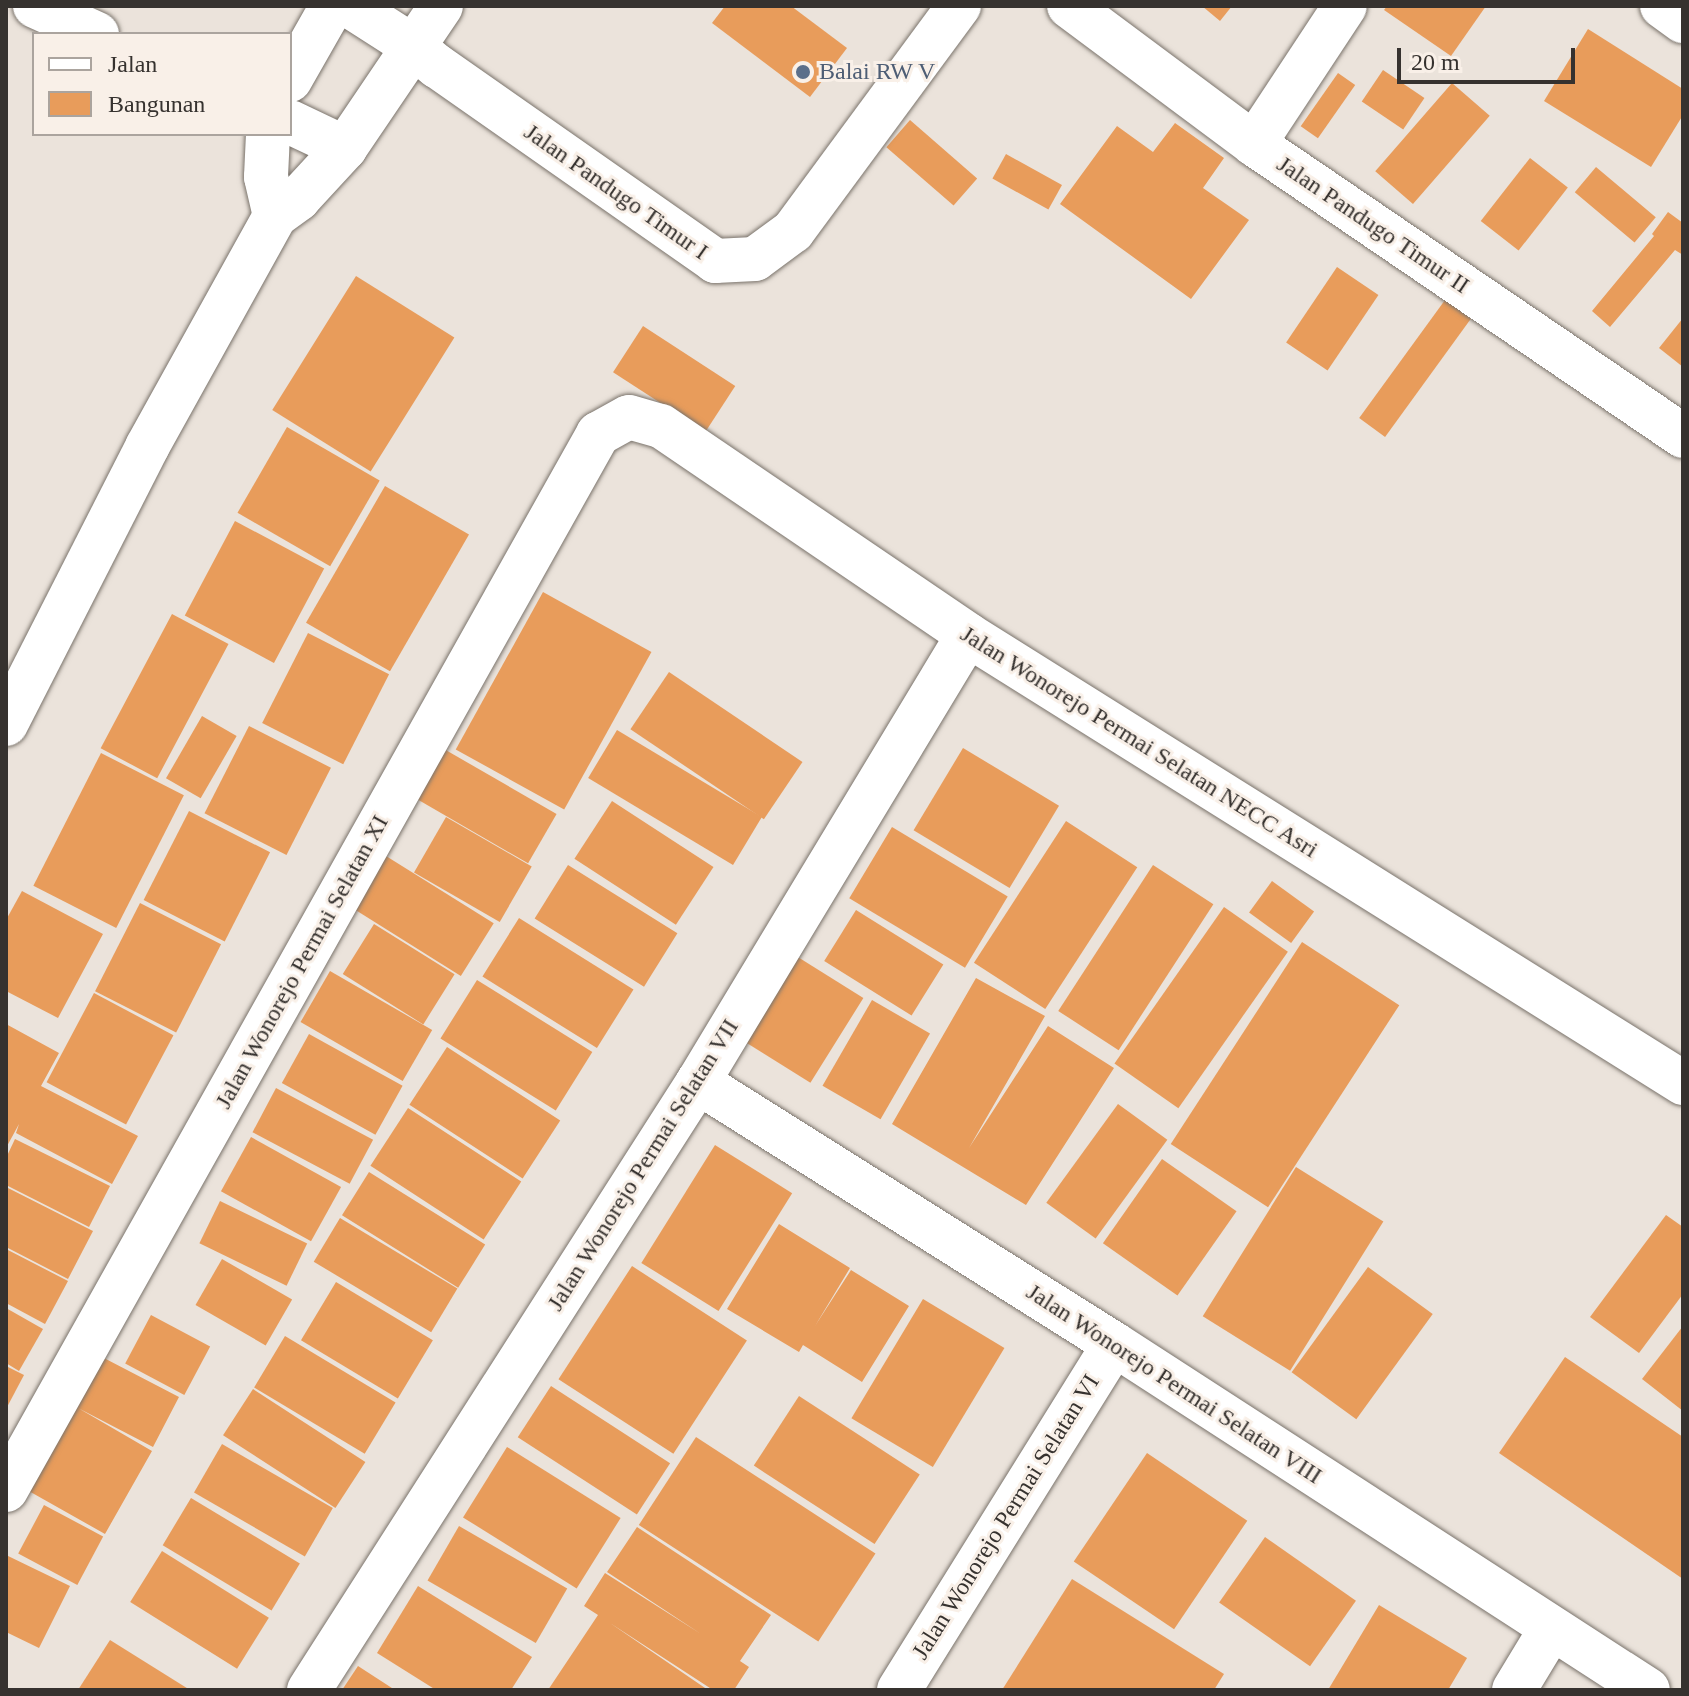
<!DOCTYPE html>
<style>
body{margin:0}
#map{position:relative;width:1689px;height:1696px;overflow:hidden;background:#ebe3db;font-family:Georgia,serif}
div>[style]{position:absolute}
.building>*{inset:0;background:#e89c5b;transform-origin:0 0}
.roads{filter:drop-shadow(0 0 2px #7a736b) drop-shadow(0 0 2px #7a736b)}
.minor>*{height:44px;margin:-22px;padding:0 22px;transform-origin:22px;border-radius:22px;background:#fff}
.dots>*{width:22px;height:22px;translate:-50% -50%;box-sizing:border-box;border:4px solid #f9f0e8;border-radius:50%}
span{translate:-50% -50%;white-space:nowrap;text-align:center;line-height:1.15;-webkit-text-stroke:6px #f9f0e8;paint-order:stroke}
.service-label{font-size:24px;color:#4e5e75}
.left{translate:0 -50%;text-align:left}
.street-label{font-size:24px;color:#36322f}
.frame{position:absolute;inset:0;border:8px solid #36322f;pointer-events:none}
.legend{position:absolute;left:32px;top:32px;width:260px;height:104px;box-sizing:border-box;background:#f9f0e8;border:2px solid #aba49e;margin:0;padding:10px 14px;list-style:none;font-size:24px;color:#36322f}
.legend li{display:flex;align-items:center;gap:16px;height:40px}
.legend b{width:40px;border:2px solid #aba49e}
.scale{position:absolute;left:1397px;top:48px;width:178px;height:36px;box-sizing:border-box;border:4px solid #36322f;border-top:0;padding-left:10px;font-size:24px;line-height:28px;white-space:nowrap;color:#36322f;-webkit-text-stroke:6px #f9f0e8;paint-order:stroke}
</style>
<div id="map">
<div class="building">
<div style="clip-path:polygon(725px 6px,791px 6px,847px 48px,810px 97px,712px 23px)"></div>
<div style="clip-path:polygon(1202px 6px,1232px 6px,1220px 21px)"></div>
<div style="clip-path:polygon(1387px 6px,1486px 6px,1451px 56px,1384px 10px)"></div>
<div style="clip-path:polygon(1588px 29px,1683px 89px,1683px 115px,1651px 167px,1544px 101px)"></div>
<div style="left:1383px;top:70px;width:50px;height:38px;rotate:34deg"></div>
<div style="left:1338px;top:73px;width:21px;height:65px;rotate:35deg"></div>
<div style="left:1452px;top:83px;width:50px;height:117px;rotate:41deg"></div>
<div style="left:910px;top:120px;width:89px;height:36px;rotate:41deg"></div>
<div style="clip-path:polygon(1175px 123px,1224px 158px,1203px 188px,1249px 220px,1191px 299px,1060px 204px,1117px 126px,1153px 152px)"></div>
<div style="left:1006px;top:154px;width:64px;height:28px;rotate:29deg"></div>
<div style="left:1530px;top:158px;width:48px;height:80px;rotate:38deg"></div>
<div style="left:1596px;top:167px;width:78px;height:33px;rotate:40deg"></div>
<div style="clip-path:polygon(1668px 212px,1683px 223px,1683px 255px,1675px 250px,1610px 327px,1592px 311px,1654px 236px,1652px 234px)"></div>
<div style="left:1337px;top:267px;width:50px;height:91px;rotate:34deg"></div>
<div style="left:356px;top:276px;width:116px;height:158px;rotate:32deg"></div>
<div style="left:1445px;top:300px;width:32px;height:146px;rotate:36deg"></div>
<div style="clip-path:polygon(1683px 318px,1683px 367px,1659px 348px)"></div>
<div style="left:643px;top:326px;width:110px;height:55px;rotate:33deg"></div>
<div style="left:287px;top:427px;width:107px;height:99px;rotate:30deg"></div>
<div style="left:385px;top:486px;width:97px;height:158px;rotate:30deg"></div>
<div style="left:235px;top:521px;width:101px;height:107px;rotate:28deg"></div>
<div style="left:543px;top:592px;width:124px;height:180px;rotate:29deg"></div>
<div style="left:172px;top:614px;width:64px;height:152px;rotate:28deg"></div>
<div style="left:308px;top:633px;width:91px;height:101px;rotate:27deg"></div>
<div style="left:669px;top:672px;width:161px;height:69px;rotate:34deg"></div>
<div style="left:202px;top:716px;width:40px;height:72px;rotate:30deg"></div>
<div style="left:249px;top:726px;width:92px;height:98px;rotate:27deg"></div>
<div style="left:617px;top:730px;width:169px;height:56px;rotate:31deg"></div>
<div style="left:963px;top:748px;width:112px;height:96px;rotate:31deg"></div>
<div style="left:444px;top:749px;width:130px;height:57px;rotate:30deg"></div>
<div style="left:101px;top:753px;width:93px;height:149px;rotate:27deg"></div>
<div style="left:612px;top:801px;width:121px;height:69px;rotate:33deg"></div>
<div style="left:189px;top:811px;width:91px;height:100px;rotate:27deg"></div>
<div style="left:446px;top:817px;width:99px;height:64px;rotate:30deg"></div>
<div style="left:1066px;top:821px;width:85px;height:169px;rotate:33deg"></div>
<div style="left:892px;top:827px;width:135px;height:83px;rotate:31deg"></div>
<div style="left:386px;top:856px;width:127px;height:62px;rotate:32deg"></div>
<div style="left:568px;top:865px;width:129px;height:63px;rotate:32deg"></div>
<div style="left:1153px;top:865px;width:72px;height:174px;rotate:33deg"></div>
<div style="left:1272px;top:881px;width:52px;height:39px;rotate:36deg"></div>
<div style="clip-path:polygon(22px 891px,103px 934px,58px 1018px,6px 991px,6px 920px)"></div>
<div style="left:140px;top:903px;width:91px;height:99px;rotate:27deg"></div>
<div style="left:1224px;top:907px;width:78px;height:191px;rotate:35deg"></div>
<div style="left:856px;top:910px;width:103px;height:60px;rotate:32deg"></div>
<div style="left:519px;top:918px;width:135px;height:69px;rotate:32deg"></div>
<div style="left:374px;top:924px;width:95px;height:59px;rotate:32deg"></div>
<div style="left:1302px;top:942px;width:116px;height:241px;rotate:33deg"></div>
<div style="left:793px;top:954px;width:83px;height:100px;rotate:32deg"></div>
<div style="left:330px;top:971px;width:118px;height:59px;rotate:30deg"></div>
<div style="clip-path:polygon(976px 978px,1045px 1016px,969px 1148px,1048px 1026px,1114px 1068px,1026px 1205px,892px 1124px)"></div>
<div style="left:477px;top:980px;width:136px;height:69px;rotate:32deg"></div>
<div style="left:94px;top:993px;width:90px;height:101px;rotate:28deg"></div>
<div style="left:872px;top:1000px;width:67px;height:99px;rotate:30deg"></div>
<div style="clip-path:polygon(6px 1024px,59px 1053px,41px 1086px,138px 1136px,112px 1184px,16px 1133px,19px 1124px,6px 1148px)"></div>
<div style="left:309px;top:1034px;width:107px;height:56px;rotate:29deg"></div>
<div style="left:447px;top:1047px;width:135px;height:69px;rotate:33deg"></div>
<div style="left:276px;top:1088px;width:110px;height:50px;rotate:28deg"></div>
<div style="left:1118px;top:1104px;width:61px;height:122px;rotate:36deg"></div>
<div style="left:408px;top:1108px;width:135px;height:69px;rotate:33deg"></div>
<div style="left:251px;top:1137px;width:103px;height:62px;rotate:29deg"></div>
<div style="clip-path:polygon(15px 1139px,110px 1186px,89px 1227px,6px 1185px,6px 1158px)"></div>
<div style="left:715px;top:1145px;width:91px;height:139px;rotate:32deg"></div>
<div style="left:1162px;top:1159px;width:91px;height:103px;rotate:35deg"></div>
<div style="left:1296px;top:1167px;width:103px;height:176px;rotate:32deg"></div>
<div style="left:369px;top:1172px;width:137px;height:51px;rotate:32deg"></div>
<div style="clip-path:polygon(6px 1187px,93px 1231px,68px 1279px,6px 1247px)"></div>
<div style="left:220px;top:1201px;width:97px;height:47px;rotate:26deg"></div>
<div style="clip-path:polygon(1666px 1215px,1683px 1227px,1683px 1294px,1639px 1353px,1590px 1317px)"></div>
<div style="left:340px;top:1218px;width:137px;height:51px;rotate:31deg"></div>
<div style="clip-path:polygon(779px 1224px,850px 1268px,815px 1326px,851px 1270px,909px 1306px,862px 1382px,803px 1345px,799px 1352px,727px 1309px)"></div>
<div style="clip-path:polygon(6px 1249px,68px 1281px,45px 1324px,6px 1303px)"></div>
<div style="left:222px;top:1259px;width:81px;height:53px;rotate:30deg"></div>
<div style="left:632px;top:1266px;width:137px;height:135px;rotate:33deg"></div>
<div style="left:1368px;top:1267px;width:80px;height:130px;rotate:36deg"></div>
<div style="left:336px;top:1282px;width:113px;height:68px;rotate:31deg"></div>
<div style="left:923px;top:1299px;width:95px;height:139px;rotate:31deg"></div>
<div style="clip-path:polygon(6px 1308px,43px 1329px,19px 1371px,6px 1363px)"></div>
<div style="left:151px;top:1315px;width:67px;height:55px;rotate:28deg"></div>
<div style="clip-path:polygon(1683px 1326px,1683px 1411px,1642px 1379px)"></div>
<div style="left:285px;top:1336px;width:129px;height:60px;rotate:31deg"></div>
<div style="clip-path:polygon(102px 1357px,179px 1397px,153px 1447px,78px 1408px,152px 1451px,105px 1534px,27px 1490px)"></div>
<div style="clip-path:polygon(1565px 1357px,1683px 1437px,1683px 1579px,1499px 1453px)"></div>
<div style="clip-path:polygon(6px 1366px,24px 1375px,6px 1409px)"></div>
<div style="left:551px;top:1386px;width:142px;height:61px;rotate:33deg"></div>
<div style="left:253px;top:1389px;width:134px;height:55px;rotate:33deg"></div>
<div style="left:799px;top:1396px;width:144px;height:83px;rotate:33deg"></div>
<div style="left:696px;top:1437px;width:214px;height:105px;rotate:33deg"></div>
<div style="left:222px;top:1444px;width:128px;height:56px;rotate:30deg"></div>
<div style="left:507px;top:1447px;width:134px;height:83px;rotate:32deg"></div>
<div style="left:1147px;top:1453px;width:121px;height:131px;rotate:34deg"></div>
<div style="left:191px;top:1498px;width:127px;height:55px;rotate:31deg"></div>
<div style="left:44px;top:1505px;width:67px;height:55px;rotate:28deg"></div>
<div style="left:459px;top:1526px;width:125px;height:63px;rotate:30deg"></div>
<div style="clip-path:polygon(637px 1527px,771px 1615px,740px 1661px,749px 1667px,734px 1690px,713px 1690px,610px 1623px,708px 1690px,548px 1690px,598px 1615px,584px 1606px,605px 1573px,701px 1634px,607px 1572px)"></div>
<div style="left:1265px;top:1537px;width:111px;height:80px;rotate:35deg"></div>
<div style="left:162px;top:1551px;width:126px;height:60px;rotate:32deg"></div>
<div style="clip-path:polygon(6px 1555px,70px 1586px,39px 1648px,6px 1632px)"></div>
<div style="clip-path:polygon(1072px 1579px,1224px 1674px,1214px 1690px,1002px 1690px)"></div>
<div style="clip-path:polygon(418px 1586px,532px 1657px,511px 1690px,436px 1690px,377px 1653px)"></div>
<div style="clip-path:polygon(1379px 1605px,1467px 1658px,1448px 1690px,1328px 1690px)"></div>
<div style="clip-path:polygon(110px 1640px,190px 1690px,78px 1690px)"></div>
<div style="clip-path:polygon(358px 1666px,395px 1690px,342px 1690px)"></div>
</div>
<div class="roads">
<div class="minor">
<div style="left:35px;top:6px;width:68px;rotate:24.3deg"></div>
<div style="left:350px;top:6px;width:76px;rotate:32.6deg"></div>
<div style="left:414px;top:47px;width:30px;rotate:40deg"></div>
<div style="left:437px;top:66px;width:340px;rotate:35deg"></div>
<div style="left:715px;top:261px;width:40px;rotate:-2.9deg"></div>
<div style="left:755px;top:259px;width:47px;rotate:-36.4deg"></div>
<div style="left:793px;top:231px;width:280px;rotate:-53.6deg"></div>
<div style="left:1069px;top:6px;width:231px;rotate:36.7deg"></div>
<div style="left:1254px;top:144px;width:519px;rotate:34.24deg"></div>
<div style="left:1662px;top:6px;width:26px;rotate:36deg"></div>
<div style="left:290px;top:80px;width:85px;rotate:-60.4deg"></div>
<div style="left:290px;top:122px;width:61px;rotate:25.3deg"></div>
<div style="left:268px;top:134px;width:43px;rotate:92.7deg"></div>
<div style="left:266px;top:177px;width:40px;rotate:77deg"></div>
<div style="left:1254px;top:144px;width:165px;rotate:-56.6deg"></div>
<div style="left:6px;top:724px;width:311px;rotate:-63deg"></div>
<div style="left:147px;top:447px;width:264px;rotate:-61deg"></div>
<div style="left:275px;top:216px;width:29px;rotate:-36deg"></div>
<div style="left:298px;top:199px;width:69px;rotate:-47.3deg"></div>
<div style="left:345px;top:148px;width:171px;rotate:-55.9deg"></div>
<div style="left:698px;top:1082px;width:492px;rotate:32.2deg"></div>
<div style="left:1114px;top:1344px;width:636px;rotate:32.94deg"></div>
<div style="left:6px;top:1490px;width:1211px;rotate:-60.72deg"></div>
<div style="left:598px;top:434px;width:35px;rotate:-29deg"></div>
<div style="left:629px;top:417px;width:33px;rotate:16deg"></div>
<div style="left:661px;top:426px;width:371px;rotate:34.2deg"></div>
<div style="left:968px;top:635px;width:844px;rotate:32.07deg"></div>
<div style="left:309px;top:1690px;width:722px;rotate:-57.39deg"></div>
<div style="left:698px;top:1082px;width:522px;rotate:-58.87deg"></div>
<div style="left:899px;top:1690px;width:407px;rotate:-58.1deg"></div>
<div style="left:1514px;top:1690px;width:71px;rotate:-58.8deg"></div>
</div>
</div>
<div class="dots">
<div style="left:803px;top:72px;background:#5c6f8a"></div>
</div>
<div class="service-label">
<span class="left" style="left:819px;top:72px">Balai RW V</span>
</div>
<div class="street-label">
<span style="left:616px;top:192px;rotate:35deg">Jalan Pandugo Timur I</span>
<span style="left:1373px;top:225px;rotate:34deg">Jalan Pandugo Timur II</span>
<span style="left:1139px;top:742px;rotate:32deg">Jalan Wonorejo Permai Selatan NECC Asri</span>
<span style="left:302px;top:962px;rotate:-61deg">Jalan Wonorejo Permai Selatan XI</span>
<span style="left:643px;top:1165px;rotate:-58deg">Jalan Wonorejo Permai Selatan VII</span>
<span style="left:1174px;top:1384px;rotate:33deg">Jalan Wonorejo Permai Selatan VIII</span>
<span style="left:1006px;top:1517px;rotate:-58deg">Jalan Wonorejo Permai Selatan VI</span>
</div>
<div class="frame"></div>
<ul class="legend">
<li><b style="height:10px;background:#fff"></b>Jalan</li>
<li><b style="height:22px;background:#e89c5b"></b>Bangunan</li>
</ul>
<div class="scale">20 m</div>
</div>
